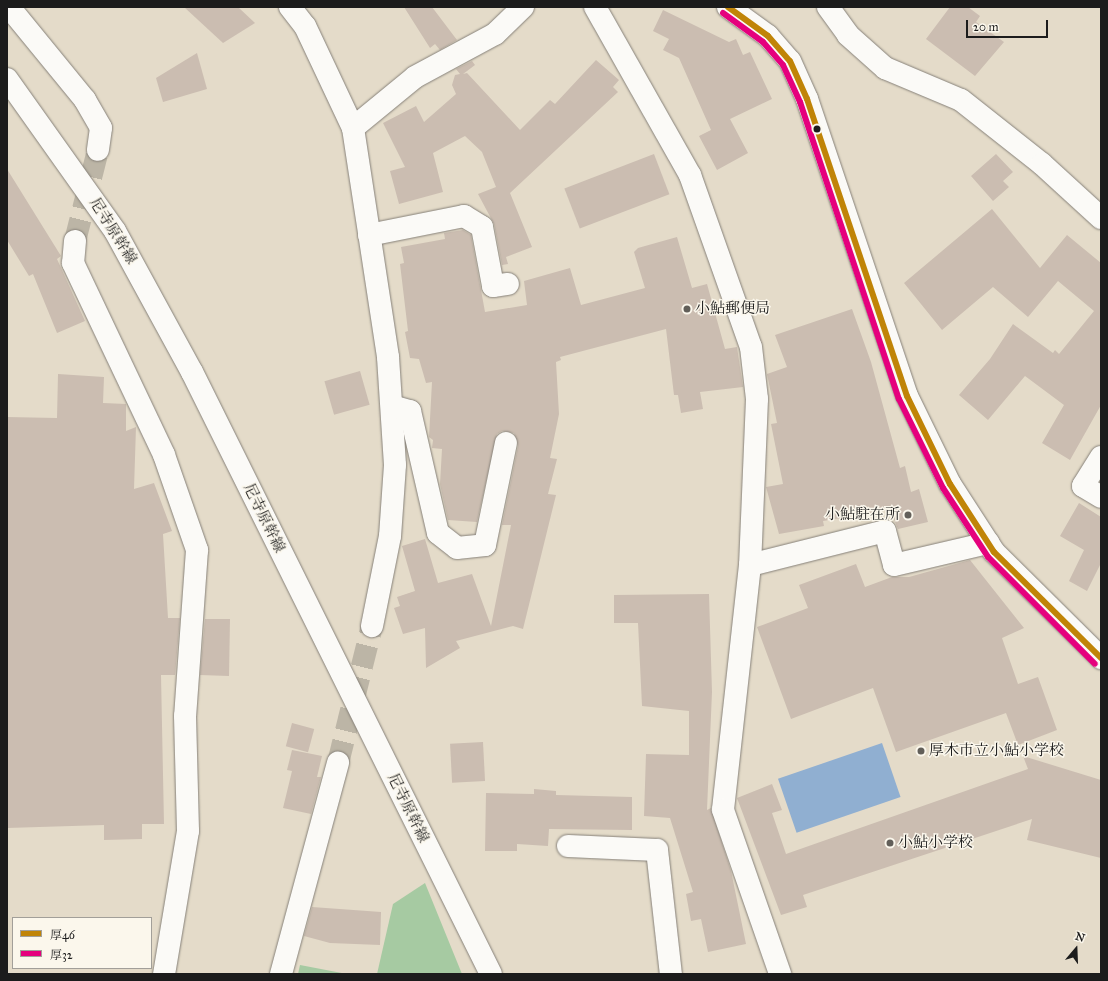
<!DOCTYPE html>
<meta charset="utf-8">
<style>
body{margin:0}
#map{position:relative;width:1108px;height:981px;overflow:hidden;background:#e4dbc9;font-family:"IM FELL Great Primer","Noto Serif JP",serif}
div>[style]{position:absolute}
.forest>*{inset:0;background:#a6caa2}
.water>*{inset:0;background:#90afd1;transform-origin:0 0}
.building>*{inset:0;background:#cbbdb1;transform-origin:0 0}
.minor-tunnel>*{height:22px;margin-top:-11px;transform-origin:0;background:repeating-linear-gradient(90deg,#bcb5a6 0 22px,transparent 0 33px)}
.roads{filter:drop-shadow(0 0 1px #868179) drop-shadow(0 0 1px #868179)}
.minor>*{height:22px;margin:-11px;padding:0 11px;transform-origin:11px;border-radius:11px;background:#fbfaf7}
.bus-1>*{height:6px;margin:-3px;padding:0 3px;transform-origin:3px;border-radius:3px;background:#c08407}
.bus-2>*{height:6px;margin:-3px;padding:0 3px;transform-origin:3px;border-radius:3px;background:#e5007d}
.dots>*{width:11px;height:11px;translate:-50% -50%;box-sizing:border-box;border:2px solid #fbf7ec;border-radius:50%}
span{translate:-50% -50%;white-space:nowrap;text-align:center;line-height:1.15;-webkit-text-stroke:3px #fbf7ec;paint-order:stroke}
.street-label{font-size:15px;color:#1c1c1c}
.poi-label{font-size:15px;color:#1c1c1c}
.left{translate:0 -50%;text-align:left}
.right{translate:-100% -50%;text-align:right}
.frame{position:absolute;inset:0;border:8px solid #1c1c1c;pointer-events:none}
.legend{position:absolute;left:12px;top:917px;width:140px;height:52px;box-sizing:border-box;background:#fbf7ec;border:1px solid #a29f99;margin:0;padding:5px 7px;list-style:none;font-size:12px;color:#1c1c1c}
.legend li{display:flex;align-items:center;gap:8px;height:20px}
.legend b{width:20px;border:1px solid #a29f99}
.north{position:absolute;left:1056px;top:929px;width:40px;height:40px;-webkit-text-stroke:3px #fbf7ec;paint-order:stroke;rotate:19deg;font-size:11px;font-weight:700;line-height:16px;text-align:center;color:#1c1c1c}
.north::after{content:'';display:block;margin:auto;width:14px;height:18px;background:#1c1c1c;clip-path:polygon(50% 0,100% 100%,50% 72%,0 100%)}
.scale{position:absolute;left:966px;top:20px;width:82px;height:18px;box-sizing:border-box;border:2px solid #1c1c1c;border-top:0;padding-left:5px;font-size:12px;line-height:14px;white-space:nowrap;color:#1c1c1c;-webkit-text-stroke:3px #fbf7ec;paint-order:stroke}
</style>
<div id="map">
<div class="forest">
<div style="clip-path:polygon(425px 883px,462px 974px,377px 974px,393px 904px)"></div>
<div style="clip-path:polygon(300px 965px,347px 974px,298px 974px)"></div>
</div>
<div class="water">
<div style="left:882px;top:743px;width:57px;height:110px;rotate:71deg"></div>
</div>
<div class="building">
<div style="clip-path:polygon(184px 7px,238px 7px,255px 23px,223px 43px)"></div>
<div style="clip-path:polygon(404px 7px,432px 7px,457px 40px,440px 50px,435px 44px,430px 48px)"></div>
<div style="clip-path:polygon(950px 7px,968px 7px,980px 16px,976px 22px,1004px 42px,975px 76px,926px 39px)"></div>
<div style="clip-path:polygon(663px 10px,729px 42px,736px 39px,743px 55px,750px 52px,772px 99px,730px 119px,748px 153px,717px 170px,699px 136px,711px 130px,679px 58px,663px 50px,669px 39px,653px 31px)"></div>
<div style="clip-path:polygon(197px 53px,207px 89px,163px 102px,156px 78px)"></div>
<div style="clip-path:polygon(596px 60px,619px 80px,613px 87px,618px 92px,510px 193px,532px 247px,506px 257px,508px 264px,502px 265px,494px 224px,478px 194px,496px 187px,482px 152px,465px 136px,433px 153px,443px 192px,399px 204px,390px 171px,405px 167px,383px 123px,416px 106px,424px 122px,456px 94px,452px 85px,455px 75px,460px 74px,456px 69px,472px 61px,475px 65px,463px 74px,467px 73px,520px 130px,550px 100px,555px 104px)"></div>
<div style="left:654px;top:154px;width:43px;height:96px;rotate:69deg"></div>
<div style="clip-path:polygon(996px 154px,1013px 172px,1003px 181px,1009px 187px,993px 201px,971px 176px)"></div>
<div style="clip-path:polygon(7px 169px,61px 256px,57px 259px,85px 321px,57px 333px,33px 274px,29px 276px,7px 240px)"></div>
<div style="clip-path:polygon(992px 209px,1040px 268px,1067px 235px,1101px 263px,1101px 405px,1070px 460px,1042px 443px,1064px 405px,1025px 376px,988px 420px,959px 395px,990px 359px,1013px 324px,1053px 353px,1055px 350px,1059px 354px,1094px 311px,1058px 281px,1028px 317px,993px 287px,942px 330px,904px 283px)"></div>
<div style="clip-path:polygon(463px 230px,471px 235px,485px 312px,527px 305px,524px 281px,570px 268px,581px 305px,645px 288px,634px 252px,638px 248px,677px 237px,692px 288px,707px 284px,725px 349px,737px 347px,743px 387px,700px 392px,703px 409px,681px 413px,678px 395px,674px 395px,666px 329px,560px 357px,561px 360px,556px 362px,559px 414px,550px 458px,557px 459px,548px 494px,556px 495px,523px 629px,513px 626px,456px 641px,460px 648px,426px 668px,425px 628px,403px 634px,394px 608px,400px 606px,397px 597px,415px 591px,402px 546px,425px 539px,438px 583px,472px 574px,491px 626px,511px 525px,502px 525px,518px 446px,514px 433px,502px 431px,497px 434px,477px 522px,448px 520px,440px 484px,442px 449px,432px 448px,433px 440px,429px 437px,432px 382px,426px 383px,419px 359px,410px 358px,405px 332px,408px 331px,400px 264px,404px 263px,401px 247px,445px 239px,444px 233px)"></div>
<div style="clip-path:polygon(852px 309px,871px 362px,900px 468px,905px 466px,911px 492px,919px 489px,928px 522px,898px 529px,890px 510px,823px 521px,824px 526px,779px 534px,766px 487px,783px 484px,771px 424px,777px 423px,767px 374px,787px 367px,775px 335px)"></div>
<div style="left:360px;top:371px;width:35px;height:37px;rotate:74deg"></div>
<div style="clip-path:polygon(58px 374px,104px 377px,103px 403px,126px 404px,126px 431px,136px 427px,134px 489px,154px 483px,172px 531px,163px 534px,168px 618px,180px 618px,175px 675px,161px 675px,164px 824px,142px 824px,142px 839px,104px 840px,104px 825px,7px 828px,7px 417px,57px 418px)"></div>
<div style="clip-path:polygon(1079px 503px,1101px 517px,1101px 563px,1087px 591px,1069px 581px,1084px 550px,1060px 536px)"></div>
<div style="clip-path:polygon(970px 560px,1024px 628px,1002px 638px,1018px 684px,1038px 677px,1057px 730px,1018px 745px,1006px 713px,896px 752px,873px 688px,791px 719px,757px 627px,808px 608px,799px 585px,856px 564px,865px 587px,892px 577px,909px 577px)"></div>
<div style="clip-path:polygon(709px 594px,712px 692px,707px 810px,711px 808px,731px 871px,746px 944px,708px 952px,701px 919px,691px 921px,686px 894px,693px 892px,670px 818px,644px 816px,646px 754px,689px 755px,689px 711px,642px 706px,638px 623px,614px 623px,614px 595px)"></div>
<div style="clip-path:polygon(205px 619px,230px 619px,229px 676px,200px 675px)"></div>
<div style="left:292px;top:723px;width:23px;height:24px;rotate:15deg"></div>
<div style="left:483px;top:742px;width:39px;height:33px;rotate:87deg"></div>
<div style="clip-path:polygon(292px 750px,322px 756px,317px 777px,321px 777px,311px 814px,283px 808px,292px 771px,287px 770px)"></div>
<div style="clip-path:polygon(1023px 756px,1101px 780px,1101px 858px,1027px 840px,1032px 819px,803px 895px,807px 907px,781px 915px,737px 798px,772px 784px,782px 810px,772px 813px,786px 854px,1028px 769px)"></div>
<div style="clip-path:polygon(534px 789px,556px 791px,556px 795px,632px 797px,632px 830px,549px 829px,548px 846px,517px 844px,517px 851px,485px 851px,486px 793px,534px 794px)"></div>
<div style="clip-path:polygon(312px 907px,381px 912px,380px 945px,330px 943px,304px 936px)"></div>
</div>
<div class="minor-tunnel">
<div style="left:75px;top:241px;width:94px;rotate:-75.8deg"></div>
<div style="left:338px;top:763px;width:141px;rotate:-76.1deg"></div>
</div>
<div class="roads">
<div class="minor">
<div style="left:9px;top:7px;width:120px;rotate:50.7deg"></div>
<div style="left:85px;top:100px;width:32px;rotate:60deg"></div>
<div style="left:101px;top:128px;width:22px;rotate:98deg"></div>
<div style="left:290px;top:7px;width:24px;rotate:52deg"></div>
<div style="left:305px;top:26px;width:113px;rotate:64.8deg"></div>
<div style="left:353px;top:128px;width:232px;rotate:81.3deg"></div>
<div style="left:388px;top:357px;width:108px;rotate:86.3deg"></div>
<div style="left:395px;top:465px;width:71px;rotate:94deg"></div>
<div style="left:390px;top:536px;width:92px;rotate:101.3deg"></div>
<div style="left:595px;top:7px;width:193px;rotate:60.5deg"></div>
<div style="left:690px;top:175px;width:182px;rotate:70.5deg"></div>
<div style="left:751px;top:347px;width:52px;rotate:83.4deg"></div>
<div style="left:757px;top:399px;width:166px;rotate:92.4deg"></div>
<div style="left:750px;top:565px;width:246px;rotate:96.3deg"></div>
<div style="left:723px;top:810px;width:174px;rotate:70.8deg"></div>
<div style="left:728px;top:7px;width:49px;rotate:35.9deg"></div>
<div style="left:768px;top:36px;width:33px;rotate:49deg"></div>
<div style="left:790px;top:61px;width:42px;rotate:65.9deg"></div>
<div style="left:807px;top:99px;width:313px;rotate:71.4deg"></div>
<div style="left:907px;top:396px;width:98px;rotate:64deg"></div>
<div style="left:950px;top:484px;width:81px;rotate:57.1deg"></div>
<div style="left:994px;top:552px;width:151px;rotate:44.7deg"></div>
<div style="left:828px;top:7px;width:34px;rotate:54deg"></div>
<div style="left:848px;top:35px;width:50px;rotate:41.7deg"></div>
<div style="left:885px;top:68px;width:82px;rotate:22.8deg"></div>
<div style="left:961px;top:100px;width:103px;rotate:38.3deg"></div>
<div style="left:1042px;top:164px;width:80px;rotate:42.5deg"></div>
<div style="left:7px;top:79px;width:186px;rotate:54.6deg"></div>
<div style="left:115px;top:231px;width:161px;rotate:61.4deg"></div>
<div style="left:192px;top:372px;width:672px;rotate:63.59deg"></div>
<div style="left:353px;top:128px;width:80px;rotate:-39.4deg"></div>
<div style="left:415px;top:77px;width:91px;rotate:-28.3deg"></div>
<div style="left:495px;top:34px;width:39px;rotate:-44deg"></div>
<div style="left:369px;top:235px;width:97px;rotate:-11.3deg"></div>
<div style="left:464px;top:216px;width:21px;rotate:31deg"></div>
<div style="left:482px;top:227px;width:60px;rotate:79.4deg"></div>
<div style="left:493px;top:286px;width:15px;rotate:-8deg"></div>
<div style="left:75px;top:241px;width:22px;rotate:95deg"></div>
<div style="left:73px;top:263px;width:212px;rotate:64.6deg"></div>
<div style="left:164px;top:455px;width:101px;rotate:70.8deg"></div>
<div style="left:197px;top:550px;width:166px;rotate:94.1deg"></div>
<div style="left:185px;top:716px;width:115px;rotate:88.5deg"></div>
<div style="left:188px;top:831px;width:145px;rotate:99.5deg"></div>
<div style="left:392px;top:406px;width:19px;rotate:16deg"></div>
<div style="left:410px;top:411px;width:125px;rotate:77.1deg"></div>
<div style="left:438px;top:533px;width:24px;rotate:38deg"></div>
<div style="left:457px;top:548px;width:28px;rotate:-6deg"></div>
<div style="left:485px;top:545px;width:104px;rotate:-78.4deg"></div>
<div style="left:1101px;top:457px;width:34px;rotate:122deg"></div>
<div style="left:1083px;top:486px;width:21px;rotate:31deg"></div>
<div style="left:750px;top:565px;width:139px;rotate:-14.1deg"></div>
<div style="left:885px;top:531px;width:35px;rotate:75deg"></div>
<div style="left:894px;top:565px;width:97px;rotate:-13.2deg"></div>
<div style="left:568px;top:846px;width:89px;rotate:2.6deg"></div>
<div style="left:657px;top:850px;width:125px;rotate:83.6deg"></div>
<div style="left:281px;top:974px;width:219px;rotate:-74.9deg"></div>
</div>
</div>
<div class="bus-1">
<div style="left:728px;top:7px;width:49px;rotate:35.9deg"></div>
<div style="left:768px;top:36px;width:33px;rotate:49deg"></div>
<div style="left:790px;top:61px;width:42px;rotate:65.9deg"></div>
<div style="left:807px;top:99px;width:313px;rotate:71.4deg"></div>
<div style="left:907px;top:396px;width:98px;rotate:64deg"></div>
<div style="left:950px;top:484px;width:81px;rotate:57.1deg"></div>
<div style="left:994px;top:552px;width:151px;rotate:44.7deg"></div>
</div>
<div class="bus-2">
<div style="left:723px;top:13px;width:49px;rotate:35.9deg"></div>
<div style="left:763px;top:42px;width:30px;rotate:49deg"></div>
<div style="left:783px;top:65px;width:41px;rotate:65.3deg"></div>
<div style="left:800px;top:102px;width:313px;rotate:71.6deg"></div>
<div style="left:899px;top:399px;width:99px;rotate:63.7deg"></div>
<div style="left:943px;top:488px;width:82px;rotate:56.9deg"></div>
<div style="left:988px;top:557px;width:151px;rotate:45deg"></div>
</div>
<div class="dots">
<div style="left:817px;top:129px;background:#1c1c1c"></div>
<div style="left:687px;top:309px;background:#625f59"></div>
<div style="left:908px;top:515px;background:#625f59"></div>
<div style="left:921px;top:751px;background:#625f59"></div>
<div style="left:890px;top:843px;background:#625f59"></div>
</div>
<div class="street-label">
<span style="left:113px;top:231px;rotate:58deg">尼寺原幹線</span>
<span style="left:264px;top:518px;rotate:64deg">尼寺原幹線</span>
<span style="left:408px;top:808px;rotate:64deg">尼寺原幹線</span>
</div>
<div class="poi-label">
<span class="left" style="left:695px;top:309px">小鮎郵便局</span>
<span class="right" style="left:900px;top:515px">小鮎駐在所</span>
<span class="left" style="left:929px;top:751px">厚木市立小鮎小学校</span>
<span class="left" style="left:898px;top:843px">小鮎小学校</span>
</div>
<div class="frame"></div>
<ul class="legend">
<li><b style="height:5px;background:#c08407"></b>厚46</li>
<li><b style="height:5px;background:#e5007d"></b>厚32</li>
</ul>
<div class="north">N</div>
<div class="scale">20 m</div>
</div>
